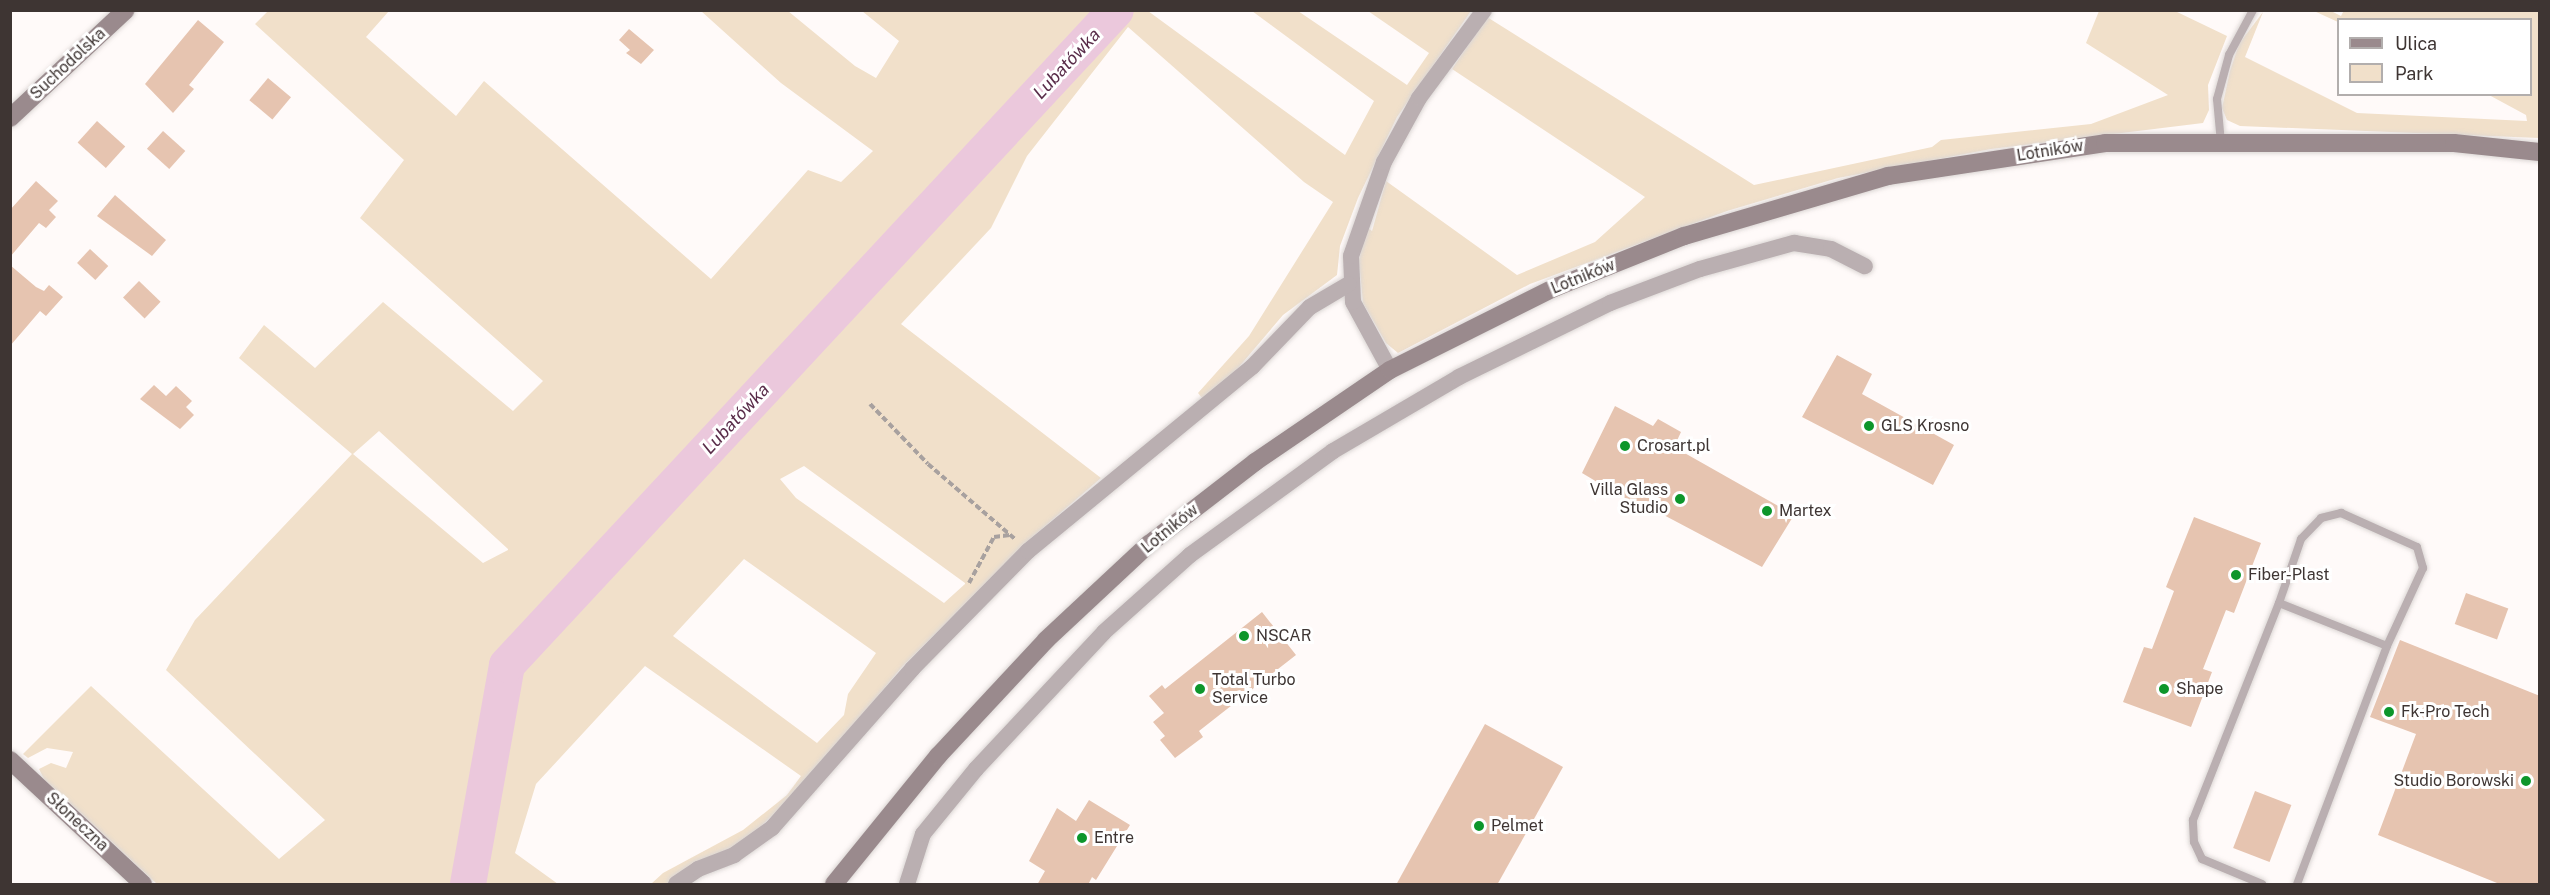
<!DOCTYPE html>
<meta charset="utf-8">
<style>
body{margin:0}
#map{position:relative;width:2550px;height:895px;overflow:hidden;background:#fffaf9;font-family:"Public Sans",sans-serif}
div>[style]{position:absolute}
.green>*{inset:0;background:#f1e0ca}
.river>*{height:36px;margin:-18px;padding:0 18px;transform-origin:18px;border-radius:18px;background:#ebc8dc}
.building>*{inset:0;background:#e6c4b0;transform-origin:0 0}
.path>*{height:4px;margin-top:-2px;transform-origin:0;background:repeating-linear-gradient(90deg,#a8a19f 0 6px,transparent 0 9px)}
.roads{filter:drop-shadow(0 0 2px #dcd7d5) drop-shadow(0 0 2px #dcd7d5)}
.lane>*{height:8px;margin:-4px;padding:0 4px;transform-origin:4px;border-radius:4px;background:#baafb1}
.street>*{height:16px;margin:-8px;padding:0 8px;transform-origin:8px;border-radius:8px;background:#baafb1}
.secondary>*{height:18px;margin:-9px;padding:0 9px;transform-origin:9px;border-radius:9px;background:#9a8a8d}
.dots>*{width:16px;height:16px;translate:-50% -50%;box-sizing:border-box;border:3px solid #fff;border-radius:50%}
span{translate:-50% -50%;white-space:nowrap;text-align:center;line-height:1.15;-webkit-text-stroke:6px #fff;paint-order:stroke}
.street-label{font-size:16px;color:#3e3533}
.poi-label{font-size:16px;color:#3e3533}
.left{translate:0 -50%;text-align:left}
.right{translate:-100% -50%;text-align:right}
.water-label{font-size:18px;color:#5a2d4a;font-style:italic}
.frame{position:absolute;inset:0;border:12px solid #3e3533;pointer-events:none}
.legend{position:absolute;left:2337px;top:18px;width:195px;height:78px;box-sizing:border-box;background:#fff;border:2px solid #b2aead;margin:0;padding:8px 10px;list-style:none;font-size:18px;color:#3e3533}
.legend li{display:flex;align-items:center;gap:12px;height:30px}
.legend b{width:30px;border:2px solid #b2aead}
</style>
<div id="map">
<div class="green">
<div style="clip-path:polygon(2344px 10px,2539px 11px,2539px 138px,2240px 126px,2227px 120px,2222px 108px,2230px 71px,2239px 44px,2263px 12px,2245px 57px,2357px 113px,2527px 121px,2526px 115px,2489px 95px,2530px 94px,2530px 20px,2338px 22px,2314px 11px,2331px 11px,2341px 16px)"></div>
<div style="clip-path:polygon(evenodd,268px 11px,389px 11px,366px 37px,456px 116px,484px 81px,711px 279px,808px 170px,841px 182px,873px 151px,781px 83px,701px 11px,788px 11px,855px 66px,876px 78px,899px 41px,862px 11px,1148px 11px,1345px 155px,1374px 101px,1252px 11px,1298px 11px,1407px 85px,1429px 53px,1368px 11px,1471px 11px,1397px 117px,1358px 198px,1340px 246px,1337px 275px,1283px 315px,1233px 374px,1202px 398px,1198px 393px,1249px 336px,1333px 202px,1304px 182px,1128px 27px,1027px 156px,991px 228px,901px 324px,1101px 478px,1030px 539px,901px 668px,807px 781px,749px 838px,666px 884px,651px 884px,663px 873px,743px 830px,787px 795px,801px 776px,645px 666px,536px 784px,515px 853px,558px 884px,157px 884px,44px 779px,39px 769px,51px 763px,66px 768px,73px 752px,47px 748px,28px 758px,23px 754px,91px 686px,279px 859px,325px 820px,166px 670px,195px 620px,352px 454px,239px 358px,264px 325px,315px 368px,383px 302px,513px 411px,543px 381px,360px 218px,404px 160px,255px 24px,268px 11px,379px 431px,508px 549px,508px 550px,483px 563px,353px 454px,379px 431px,268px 11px,804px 466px,965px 583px,965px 584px,944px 603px,796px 498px,780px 479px,804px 466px,268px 11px,744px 559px,876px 653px,848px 694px,844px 715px,817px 743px,673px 636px,744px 559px)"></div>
<div style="clip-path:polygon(2099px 11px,2175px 11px,2227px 36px,2208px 85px,2209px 110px,2203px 123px,1991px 149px,1838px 178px,1727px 211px,1530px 284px,1398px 353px,1386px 343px,1363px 303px,1359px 260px,1367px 227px,1372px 231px,1386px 181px,1517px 275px,1595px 242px,1645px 197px,1452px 69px,1487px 17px,1754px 185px,1932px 147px,1941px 140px,2091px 124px,2168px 95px,2086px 43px)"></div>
</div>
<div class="river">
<div style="left:468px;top:884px;width:222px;rotate:-79.9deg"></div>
<div style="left:507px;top:665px;width:894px;rotate:-47.08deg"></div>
</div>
<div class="building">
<div style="clip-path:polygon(198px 20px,224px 42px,189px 85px,194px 89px,173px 113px,145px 84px)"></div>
<div style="clip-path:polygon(629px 29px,654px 50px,641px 64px,626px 53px,630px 50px,619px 40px)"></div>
<div style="left:268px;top:78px;width:30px;height:29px;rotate:40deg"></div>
<div style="left:97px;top:121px;width:38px;height:29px;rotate:42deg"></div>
<div style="left:163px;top:131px;width:30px;height:24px;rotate:42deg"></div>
<div style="clip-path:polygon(36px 181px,58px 201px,49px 210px,56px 217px,46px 228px,39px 223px,10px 257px,10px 210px)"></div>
<div style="clip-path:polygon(115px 195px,166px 240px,152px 256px,97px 216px)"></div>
<div style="left:90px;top:249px;width:25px;height:19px;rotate:43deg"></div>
<div style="clip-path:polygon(10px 265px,36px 287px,44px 291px,49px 285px,63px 297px,46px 316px,40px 311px,10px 346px)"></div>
<div style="left:139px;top:281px;width:30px;height:23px;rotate:44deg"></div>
<div style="clip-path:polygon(1837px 355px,1872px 374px,1862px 394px,1954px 445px,1933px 485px,1802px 417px)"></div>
<div style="clip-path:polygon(154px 385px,166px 396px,176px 386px,192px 401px,186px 407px,194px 415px,180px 429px,140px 399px)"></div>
<div style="clip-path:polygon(1615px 406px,1653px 426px,1658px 419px,1681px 432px,1674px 447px,1794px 515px,1762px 567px,1641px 503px,1639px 507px,1582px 473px)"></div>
<div style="clip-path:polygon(2194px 517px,2261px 543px,2234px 613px,2226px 610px,2203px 669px,2212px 672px,2191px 727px,2123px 702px,2144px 647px,2152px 649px,2174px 591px,2166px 587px)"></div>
<div style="left:2466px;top:593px;width:45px;height:33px;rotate:20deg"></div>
<div style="clip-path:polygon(1262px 612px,1296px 655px,1199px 731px,1203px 737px,1175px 758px,1160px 740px,1165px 736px,1153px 722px,1164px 713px,1149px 696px,1162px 685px,1165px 689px)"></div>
<div style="clip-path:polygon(2400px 640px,2540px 696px,2540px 885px,2502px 885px,2378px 835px,2416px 734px,2370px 717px)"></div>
<div style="clip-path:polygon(1485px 724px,1563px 767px,1497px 885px,1396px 885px)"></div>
<div style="left:2255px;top:791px;width:39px;height:61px;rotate:21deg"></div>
<div style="clip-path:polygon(1089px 800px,1130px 825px,1096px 880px,1092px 877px,1088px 885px,1037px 885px,1045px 871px,1029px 861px,1057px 808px,1076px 821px)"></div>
</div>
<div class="path">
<div style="left:870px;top:404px;width:83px;rotate:46deg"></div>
<div style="left:928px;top:464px;width:116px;rotate:40.8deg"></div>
<div style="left:969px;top:583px;width:52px;rotate:-61.5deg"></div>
<div style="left:994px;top:537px;width:16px;rotate:-7deg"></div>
</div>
<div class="roads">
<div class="lane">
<div style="left:2221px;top:143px;width:44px;rotate:-95.2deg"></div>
<div style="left:2217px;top:99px;width:46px;rotate:-74.7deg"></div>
<div style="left:2229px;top:55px;width:51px;rotate:-61.9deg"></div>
<div style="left:2279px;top:603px;width:68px;rotate:-71deg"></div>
<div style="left:2301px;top:539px;width:29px;rotate:-46deg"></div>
<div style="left:2321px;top:518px;width:21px;rotate:-14deg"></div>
<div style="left:2341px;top:513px;width:83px;rotate:24.1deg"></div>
<div style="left:2417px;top:547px;width:22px;rotate:74deg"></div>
<div style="left:2423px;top:568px;width:86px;rotate:114.8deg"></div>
<div style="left:2262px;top:884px;width:65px;rotate:-157.4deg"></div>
<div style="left:2202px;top:859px;width:19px;rotate:-115deg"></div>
<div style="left:2194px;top:842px;width:22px;rotate:-93deg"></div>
<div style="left:2193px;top:820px;width:233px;rotate:-68.4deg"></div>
<div style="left:2279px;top:603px;width:116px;rotate:21.7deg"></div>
<div style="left:2387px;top:646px;width:254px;rotate:110.7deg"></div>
</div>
<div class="street">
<div style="left:1390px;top:370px;width:77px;rotate:-118.6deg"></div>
<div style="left:1353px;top:302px;width:46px;rotate:-92.5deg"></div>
<div style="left:1351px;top:256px;width:100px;rotate:-70.7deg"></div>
<div style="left:1384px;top:162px;width:73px;rotate:-61.3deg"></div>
<div style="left:1419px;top:98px;width:109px;rotate:-53.5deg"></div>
<div style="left:676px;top:884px;width:27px;rotate:-34deg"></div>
<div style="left:698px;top:869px;width:39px;rotate:-21deg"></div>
<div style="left:734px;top:855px;width:47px;rotate:-35.4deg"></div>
<div style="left:772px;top:828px;width:212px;rotate:-48.6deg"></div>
<div style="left:912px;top:669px;width:165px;rotate:-45.5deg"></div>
<div style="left:1028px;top:551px;width:290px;rotate:-39.4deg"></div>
<div style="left:1252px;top:367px;width:83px;rotate:-46deg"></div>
<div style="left:1310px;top:307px;width:45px;rotate:-30.5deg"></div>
<div style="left:907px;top:884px;width:52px;rotate:-72.3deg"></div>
<div style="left:923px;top:834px;width:84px;rotate:-50.8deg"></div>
<div style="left:976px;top:769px;width:187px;rotate:-46.9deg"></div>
<div style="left:1104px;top:632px;width:115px;rotate:-41.8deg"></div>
<div style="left:1190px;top:555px;width:177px;rotate:-36deg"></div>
<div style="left:1333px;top:451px;width:146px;rotate:-30.4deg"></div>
<div style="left:1459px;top:377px;width:168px;rotate:-26.1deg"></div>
<div style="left:1610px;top:303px;width:96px;rotate:-20.7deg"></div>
<div style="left:1700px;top:269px;width:98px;rotate:-15.5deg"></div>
<div style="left:1794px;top:243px;width:37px;rotate:9deg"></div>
<div style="left:1831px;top:249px;width:38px;rotate:27deg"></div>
</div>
<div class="secondary">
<div style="left:10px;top:118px;width:158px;rotate:-43deg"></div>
<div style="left:10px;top:760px;width:182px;rotate:43deg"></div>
<div style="left:834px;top:884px;width:165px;rotate:-50.9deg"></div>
<div style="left:938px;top:756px;width:158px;rotate:-47deg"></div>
<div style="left:1046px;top:640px;width:141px;rotate:-43deg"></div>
<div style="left:1149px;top:544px;width:134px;rotate:-37.7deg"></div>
<div style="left:1255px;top:462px;width:163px;rotate:-34.3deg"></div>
<div style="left:1390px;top:370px;width:183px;rotate:-26.6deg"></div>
<div style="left:1554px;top:288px;width:140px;rotate:-21.8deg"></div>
<div style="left:1684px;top:236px;width:213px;rotate:-16.4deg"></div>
<div style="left:1888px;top:176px;width:219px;rotate:-8.6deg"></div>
<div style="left:2105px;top:143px;width:349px"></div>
<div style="left:2454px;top:143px;width:86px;rotate:6deg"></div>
</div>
</div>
<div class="dots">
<div style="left:1869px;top:426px;background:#0d962b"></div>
<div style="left:1625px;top:446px;background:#0d962b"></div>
<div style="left:1680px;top:499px;background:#0d962b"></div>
<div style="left:1767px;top:511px;background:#0d962b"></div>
<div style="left:2236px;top:575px;background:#0d962b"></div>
<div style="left:1244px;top:636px;background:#0d962b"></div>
<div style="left:1200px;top:689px;background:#0d962b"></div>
<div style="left:2164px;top:689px;background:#0d962b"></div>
<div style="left:2389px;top:712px;background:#0d962b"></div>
<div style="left:2526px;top:781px;background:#0d962b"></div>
<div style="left:1479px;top:826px;background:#0d962b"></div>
<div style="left:1082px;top:838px;background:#0d962b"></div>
</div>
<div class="street-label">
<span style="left:68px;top:64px;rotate:-43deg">Suchodolska</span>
<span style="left:2050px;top:151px;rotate:-9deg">Lotników</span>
<span style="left:1583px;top:277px;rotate:-22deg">Lotników</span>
<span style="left:1170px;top:529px;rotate:-39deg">Lotników</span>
<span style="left:77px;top:822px;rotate:43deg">Słoneczna</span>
</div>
<div class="poi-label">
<span class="left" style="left:1881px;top:426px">GLS Krosno</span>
<span class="left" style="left:1637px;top:446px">Crosart.pl</span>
<span class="right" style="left:1668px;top:499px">Villa Glass<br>Studio</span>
<span class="left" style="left:1779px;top:511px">Martex</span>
<span class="left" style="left:2248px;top:575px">Fiber-Plast</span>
<span class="left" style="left:1256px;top:636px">NSCAR</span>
<span class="left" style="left:1212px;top:689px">Total Turbo<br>Service</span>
<span class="left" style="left:2176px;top:689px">Shape</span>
<span class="left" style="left:2401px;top:712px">Fk-Pro Tech</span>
<span class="right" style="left:2514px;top:781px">Studio Borowski</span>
<span class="left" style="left:1491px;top:826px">Pelmet</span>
<span class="left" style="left:1094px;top:838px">Entre</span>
</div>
<div class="water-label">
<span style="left:1067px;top:64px;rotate:-47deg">Lubatówka</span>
<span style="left:736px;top:419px;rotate:-47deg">Lubatówka</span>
</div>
<div class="frame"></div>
<ul class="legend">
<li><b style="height:8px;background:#9a8a8d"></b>Ulica</li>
<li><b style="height:16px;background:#f1e0ca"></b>Park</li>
</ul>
</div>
